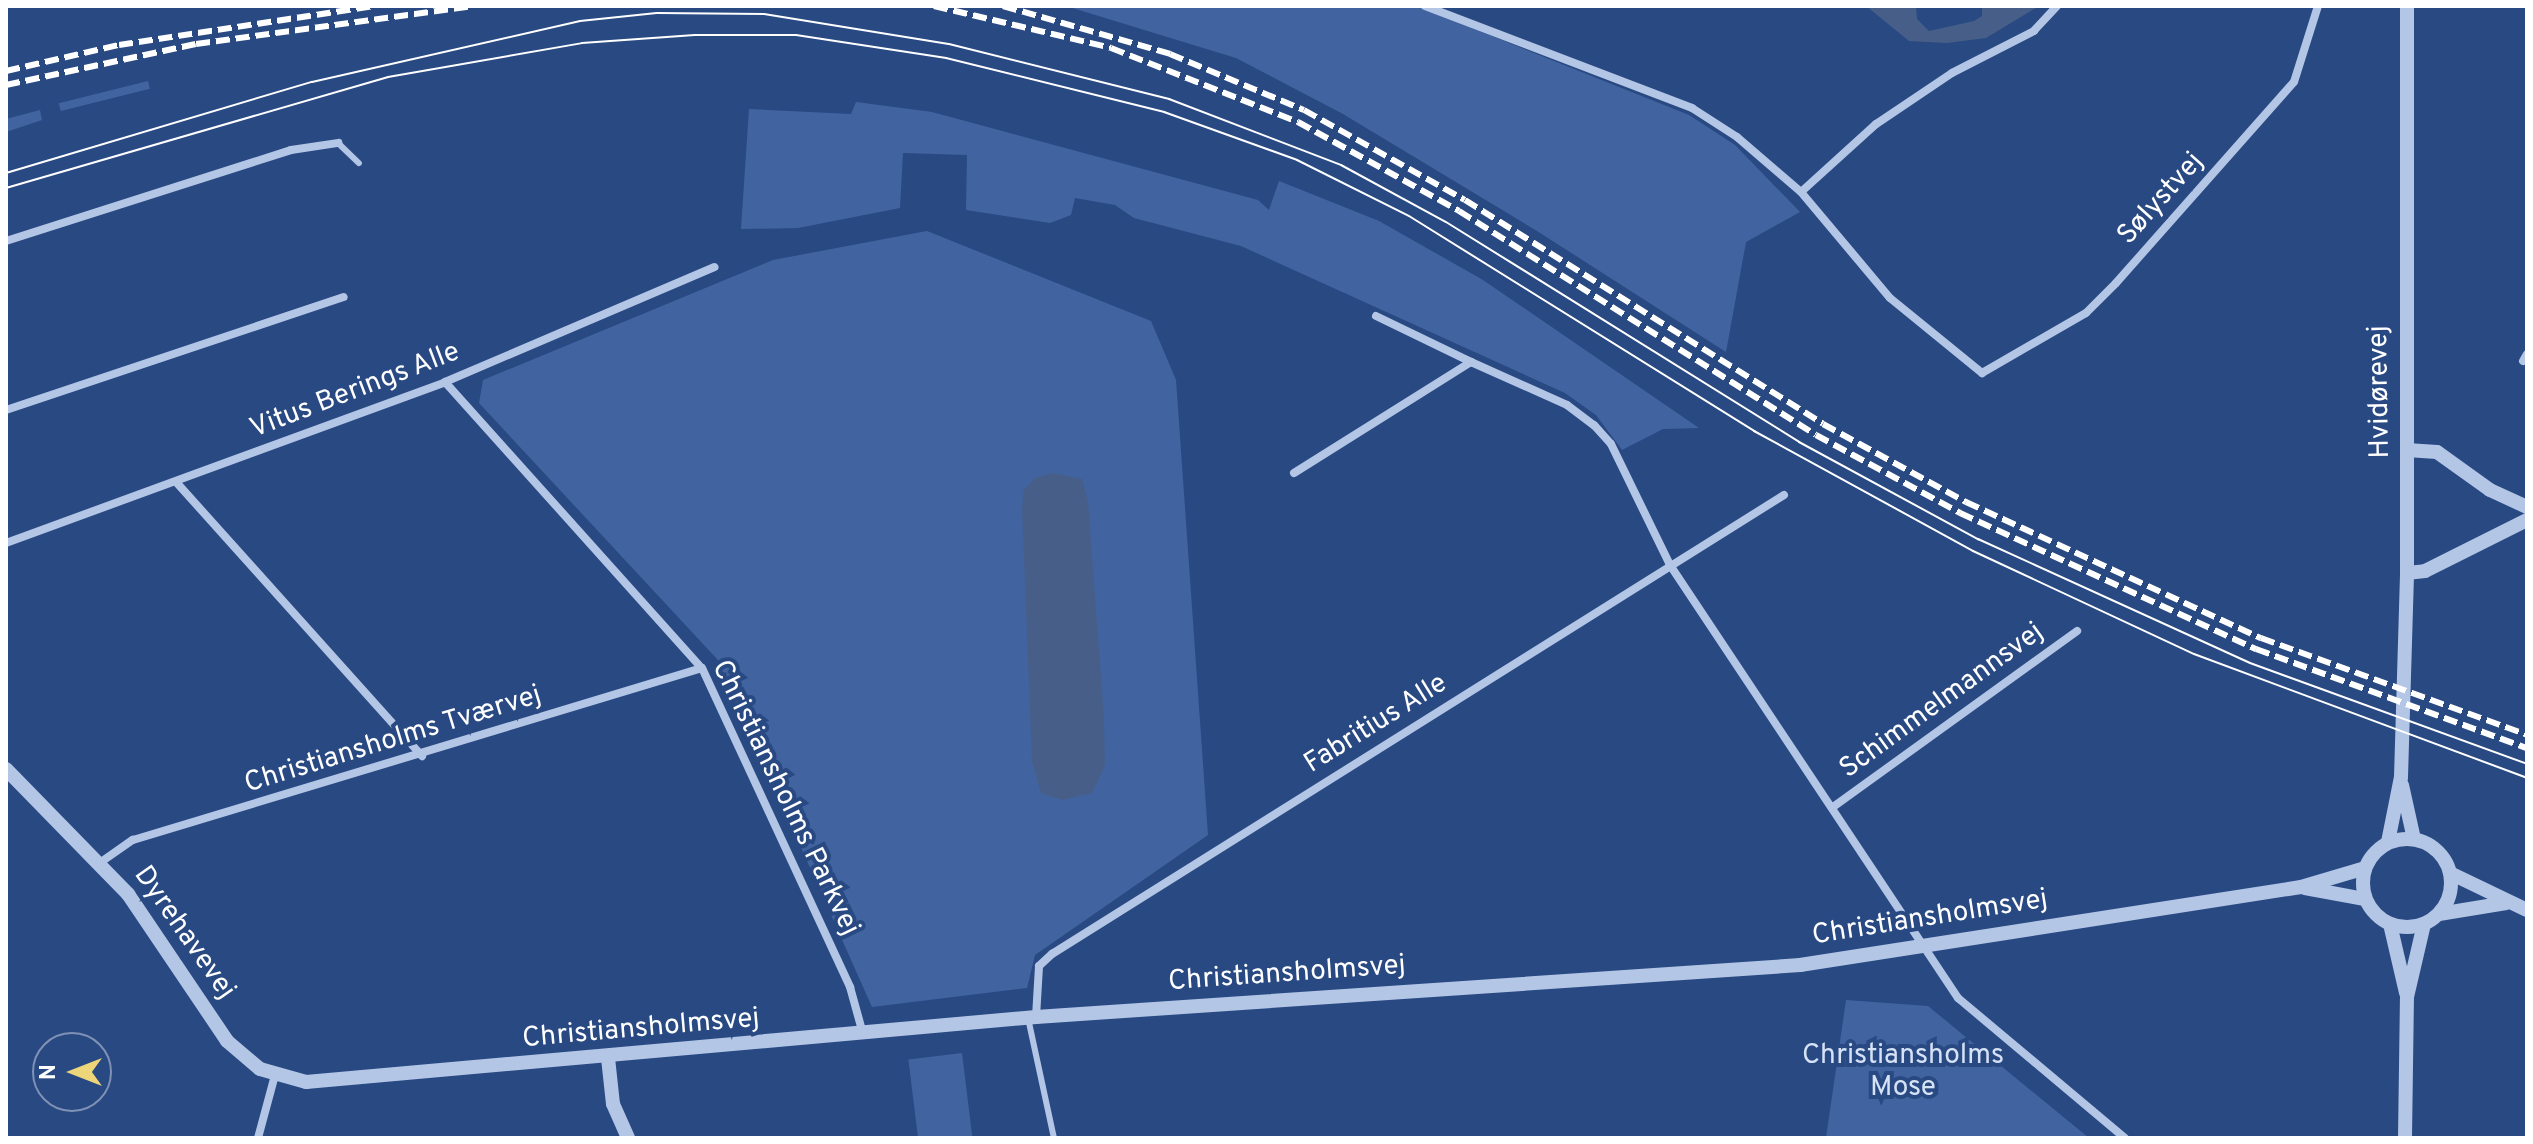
<!DOCTYPE html>
<meta charset="utf-8">
<style>
body{margin:0}
#map{position:relative;width:2533px;height:1144px;overflow:hidden;background:#294983;font-family:Overpass,sans-serif}
div>[style]{position:absolute}
.green>*{inset:0;background:#4164a1;transform-origin:0 0}
.water>*{inset:0;background:#475e88}
.service>*{height:6px;margin:-3px;padding:0 3px;transform-origin:3px;border-radius:3px;background:#b3c6e6}
.minor>*{height:8px;margin:-4px;padding:0 4px;transform-origin:4px;border-radius:4px;background:#b3c6e6}
.tertiary>*{height:14px;margin:-7px;padding:0 7px;transform-origin:7px;border-radius:7px;background:#b3c6e6}
.tertiary>.ring{margin:-7px;padding:0;box-sizing:content-box;background:none;border:14px solid #b3c6e6;border-radius:50%}
.tram>*{height:2px;margin:-1px;padding:0 1px;transform-origin:1px;border-radius:1px;background:#fff}
.rail>*{height:6px;margin-top:-3px;transform-origin:0;background:repeating-linear-gradient(90deg,#fff 0 14px,transparent 0 20px)}
span{translate:-50% -50%;white-space:nowrap;text-align:center;line-height:1.15;-webkit-text-stroke:8px #294983;paint-order:stroke}
.street-label{font-size:28px;color:#fff}
.park-label{font-size:28px;color:#d6e2f5}
.frame{position:absolute;inset:0;border:8px solid #fff;pointer-events:none}
.north{position:absolute;left:32px;top:1032px;width:80px;height:80px;box-sizing:border-box;background:#294983;border:2px solid #7f92b5;border-radius:50%;rotate:270deg;font-size:22px;font-weight:700;line-height:32px;text-align:center;color:#fff}
.north::after{content:'';display:block;margin:auto;width:28px;height:36px;background:#edd67a;clip-path:polygon(50% 0,100% 100%,50% 72%,0 100%)}
</style>
<div id="map">
<div class="green">
<div style="clip-path:polygon(1066px 6px,1417px 6px,1689px 115px,1735px 145px,1800px 212px,1746px 242px,1726px 352px,1537px 231px,1343px 114px,1236px 58px)"></div>
<div style="left:148px;top:81px;width:8px;height:92px;rotate:76deg"></div>
<div style="clip-path:polygon(856px 102px,932px 112px,1258px 200px,1269px 210px,1279px 181px,1379px 221px,1483px 280px,1699px 428px,1663px 429px,1622px 450px,1596px 415px,1565px 393px,1241px 246px,1134px 218px,1115px 205px,1075px 198px,1071px 215px,1050px 223px,966px 210px,967px 155px,903px 153px,900px 208px,798px 228px,741px 229px,749px 109px,851px 114px)"></div>
<div style="clip-path:polygon(40px 110px,42px 120px,6px 132px,6px 119px)"></div>
<div style="clip-path:polygon(927px 231px,1151px 321px,1176px 380px,1208px 835px,1035px 955px,1027px 988px,872px 1007px,717px 659px,479px 403px,483px 380px,773px 260px)"></div>
<div style="clip-path:polygon(1846px 1000px,1928px 1006px,2089px 1138px,1826px 1138px)"></div>
<div style="left:962px;top:1053px;width:86px;height:54px;rotate:83deg"></div>
</div>
<div class="water">
<div style="clip-path:polygon(1866px 6px,1916px 6px,1917px 19px,1929px 31px,1974px 21px,1982px 16px,1982px 6px,2039px 6px,1986px 38px,1947px 43px,1909px 41px)"></div>
<div style="clip-path:polygon(1053px 473px,1082px 479px,1088px 502px,1104px 719px,1105px 765px,1092px 793px,1062px 800px,1041px 793px,1032px 761px,1022px 507px,1024px 490px,1035px 478px)"></div>
</div>
<div class="service">
<div style="left:338px;top:143px;width:29px;rotate:44deg"></div>
<div style="left:1028px;top:1018px;width:123px;rotate:77.8deg"></div>
</div>
<div class="minor">
<div style="left:1425px;top:6px;width:286px;rotate:20.9deg"></div>
<div style="left:1692px;top:108px;width:54px;rotate:32.8deg"></div>
<div style="left:1737px;top:137px;width:84px;rotate:40.7deg"></div>
<div style="left:2057px;top:6px;width:34px;rotate:133deg"></div>
<div style="left:2034px;top:31px;width:92px;rotate:152.9deg"></div>
<div style="left:1952px;top:73px;width:92px;rotate:146.1deg"></div>
<div style="left:1876px;top:124px;width:101px;rotate:137.8deg"></div>
<div style="left:1801px;top:192px;width:138px;rotate:50deg"></div>
<div style="left:1890px;top:298px;width:119px;rotate:39.2deg"></div>
<div style="left:1982px;top:373px;width:120px;rotate:-30deg"></div>
<div style="left:2086px;top:313px;width:42px;rotate:-45deg"></div>
<div style="left:2116px;top:283px;width:268px;rotate:-48.5deg"></div>
<div style="left:2294px;top:82px;width:80px;rotate:-72.5deg"></div>
<div style="left:6px;top:241px;width:299px;rotate:-17.7deg"></div>
<div style="left:291px;top:150px;width:48px;rotate:-8.5deg"></div>
<div style="left:1376px;top:316px;width:106px;rotate:25.8deg"></div>
<div style="left:2523px;top:361px;width:8px;rotate:-60deg"></div>
<div style="left:445px;top:382px;width:385px;rotate:48.1deg"></div>
<div style="left:702px;top:668px;width:352px;rotate:65.1deg"></div>
<div style="left:850px;top:987px;width:49px;rotate:74.5deg"></div>
<div style="left:6px;top:410px;width:356px;rotate:-18.5deg"></div>
<div style="left:1294px;top:473px;width:209px;rotate:-32.1deg"></div>
<div style="left:1471px;top:362px;width:105px;rotate:24.1deg"></div>
<div style="left:1567px;top:405px;width:34px;rotate:37deg"></div>
<div style="left:1594px;top:425px;width:25px;rotate:48deg"></div>
<div style="left:1611px;top:444px;width:135px;rotate:64deg"></div>
<div style="left:1670px;top:565px;width:520px;rotate:56.37deg"></div>
<div style="left:1958px;top:998px;width:218px;rotate:40deg"></div>
<div style="left:177px;top:483px;width:367px;rotate:48.1deg"></div>
<div style="left:6px;top:543px;width:468px;rotate:-20.1deg"></div>
<div style="left:445px;top:382px;width:293px;rotate:-23.1deg"></div>
<div style="left:1833px;top:807px;width:301px;rotate:-35.8deg"></div>
<div style="left:101px;top:862px;width:39px;rotate:-35deg"></div>
<div style="left:133px;top:840px;width:594px;rotate:-16.82deg"></div>
<div style="left:1036px;top:1017px;width:51px;rotate:-86.6deg"></div>
<div style="left:1039px;top:966px;width:18px;rotate:-43deg"></div>
<div style="left:1052px;top:954px;width:864px;rotate:-32.09deg"></div>
<div style="left:258px;top:1138px;width:65px;rotate:-74.9deg"></div>
</div>
<div class="tertiary">
<div style="left:2407px;top:450px;width:30px;rotate:4deg"></div>
<div style="left:2437px;top:452px;width:65px;rotate:35.6deg"></div>
<div style="left:2490px;top:490px;width:41px;rotate:24.7deg"></div>
<div style="left:2407px;top:573px;width:18px;rotate:-6deg"></div>
<div style="left:2425px;top:571px;width:114px;rotate:-26.6deg"></div>
<div style="left:6px;top:769px;width:175px;rotate:45.7deg"></div>
<div style="left:128px;top:894px;width:177px;rotate:56deg"></div>
<div style="left:227px;top:1041px;width:43px;rotate:40.3deg"></div>
<div style="left:260px;top:1069px;width:48px;rotate:15.8deg"></div>
<div style="left:306px;top:1082px;width:733px;rotate:-5.09deg"></div>
<div style="left:1036px;top:1017px;width:766px;rotate:-3.89deg"></div>
<div style="left:1800px;top:965px;width:507px;rotate:-8.85deg"></div>
<div style="left:2301px;top:887px;width:67px;rotate:-16.5deg"></div>
<div style="left:2402px;top:785px;width:55px;rotate:77.5deg"></div>
<div class="ring" style="left:2363px;top:839px;width:74px;height:74px"></div>
<div style="left:2388px;top:842px;width:66px;rotate:-78.7deg"></div>
<div style="left:2401px;top:777px;width:204px;rotate:-88.3deg"></div>
<div style="left:2407px;top:573px;width:567px;rotate:-90deg"></div>
<div style="left:2450px;top:873px;width:85px;rotate:25.7deg"></div>
<div style="left:2305px;top:888px;width:61px;rotate:10.4deg"></div>
<div style="left:2439px;top:914px;width:68px;rotate:-9.3deg"></div>
<div style="left:2390px;top:924px;width:71px;rotate:76.9deg"></div>
<div style="left:608px;top:1058px;width:46px;rotate:83.8deg"></div>
<div style="left:613px;top:1104px;width:37px;rotate:66deg"></div>
<div style="left:2405px;top:1138px;width:141px;rotate:-89.2deg"></div>
<div style="left:2407px;top:997px;width:75px;rotate:-76.9deg"></div>
</div>
<div class="tram">
<div style="left:6px;top:173px;width:319px;rotate:-16.6deg"></div>
<div style="left:312px;top:82px;width:275px;rotate:-12.8deg"></div>
<div style="left:580px;top:21px;width:77px;rotate:-5.9deg"></div>
<div style="left:657px;top:13px;width:107px;rotate:0.5deg"></div>
<div style="left:764px;top:14px;width:187px;rotate:9.2deg"></div>
<div style="left:949px;top:44px;width:227px;rotate:14deg"></div>
<div style="left:1169px;top:99px;width:184px;rotate:21deg"></div>
<div style="left:1341px;top:165px;width:119px;rotate:28.5deg"></div>
<div style="left:1446px;top:222px;width:416px;rotate:31.9deg"></div>
<div style="left:1799px;top:442px;width:204px;rotate:28.5deg"></div>
<div style="left:1978px;top:539px;width:299px;rotate:24.5deg"></div>
<div style="left:2250px;top:663px;width:295px;rotate:20deg"></div>
<div style="left:6px;top:188px;width:398px;rotate:-16.2deg"></div>
<div style="left:388px;top:77px;width:197px;rotate:-9.9deg"></div>
<div style="left:582px;top:43px;width:113px;rotate:-4deg"></div>
<div style="left:695px;top:35px;width:101px"></div>
<div style="left:796px;top:35px;width:152px;rotate:8.7deg"></div>
<div style="left:946px;top:58px;width:225px;rotate:13.9deg"></div>
<div style="left:1164px;top:112px;width:141px;rotate:19.8deg"></div>
<div style="left:1297px;top:160px;width:125px;rotate:26.6deg"></div>
<div style="left:1409px;top:216px;width:407px;rotate:31.9deg"></div>
<div style="left:1754px;top:431px;width:250px;rotate:28.7deg"></div>
<div style="left:1973px;top:551px;width:244px;rotate:25deg"></div>
<div style="left:2194px;top:654px;width:355px;rotate:20.4deg"></div>
</div>
<div class="rail">
<div style="left:934px;top:6px;width:182px;rotate:13.3deg"></div>
<div style="left:1111px;top:48px;width:201px;rotate:21.6deg"></div>
<div style="left:1298px;top:122px;width:184px;rotate:28.9deg"></div>
<div style="left:1459px;top:211px;width:421px;rotate:32.1deg"></div>
<div style="left:1816px;top:435px;width:164px;rotate:28.4deg"></div>
<div style="left:1960px;top:513px;width:326px;rotate:24.7deg"></div>
<div style="left:2256px;top:649px;width:289px;rotate:20.1deg"></div>
<div style="left:1003px;top:6px;width:174px;rotate:16deg"></div>
<div style="left:1170px;top:54px;width:145px;rotate:22.7deg"></div>
<div style="left:1304px;top:110px;width:184px;rotate:29.2deg"></div>
<div style="left:1465px;top:200px;width:422px;rotate:32deg"></div>
<div style="left:1823px;top:424px;width:163px;rotate:28.6deg"></div>
<div style="left:1966px;top:502px;width:325px;rotate:24.8deg"></div>
<div style="left:2261px;top:638px;width:283px;rotate:20deg"></div>
<div style="left:6px;top:71px;width:116px;rotate:-13deg"></div>
<div style="left:119px;top:45px;width:258px;rotate:-8.7deg"></div>
<div style="left:6px;top:85px;width:194px;rotate:-12.2deg"></div>
<div style="left:196px;top:44px;width:280px;rotate:-7.8deg"></div>
</div>
<div class="street-label">
<span style="left:2161px;top:199px;rotate:-48deg">Sølystvej</span>
<span style="left:355px;top:391px;rotate:-21deg">Vitus Berings Alle</span>
<span style="left:2380px;top:392px;rotate:-91deg">Hvidørevej</span>
<span style="left:1942px;top:701px;rotate:-36deg">Schimmelmannsvej</span>
<span style="left:1376px;top:724px;rotate:-32deg">Fabritius Alle</span>
<span style="left:393px;top:740px;rotate:-17deg">Christiansholms Tværvej</span>
<span style="left:785px;top:798px;rotate:64deg">Christiansholms Parkvej</span>
<span style="left:1930px;top:918px;rotate:-9deg">Christiansholmsvej</span>
<span style="left:184px;top:933px;rotate:55deg">Dyrehavevej</span>
<span style="left:1287px;top:974px;rotate:-4deg">Christiansholmsvej</span>
<span style="left:641px;top:1029px;rotate:-5deg">Christiansholmsvej</span>
</div>
<div class="park-label">
<span style="left:1903px;top:1072px">Christiansholms<br>Mose</span>
</div>
<div class="frame"></div>
<div class="north">N</div>
</div>
